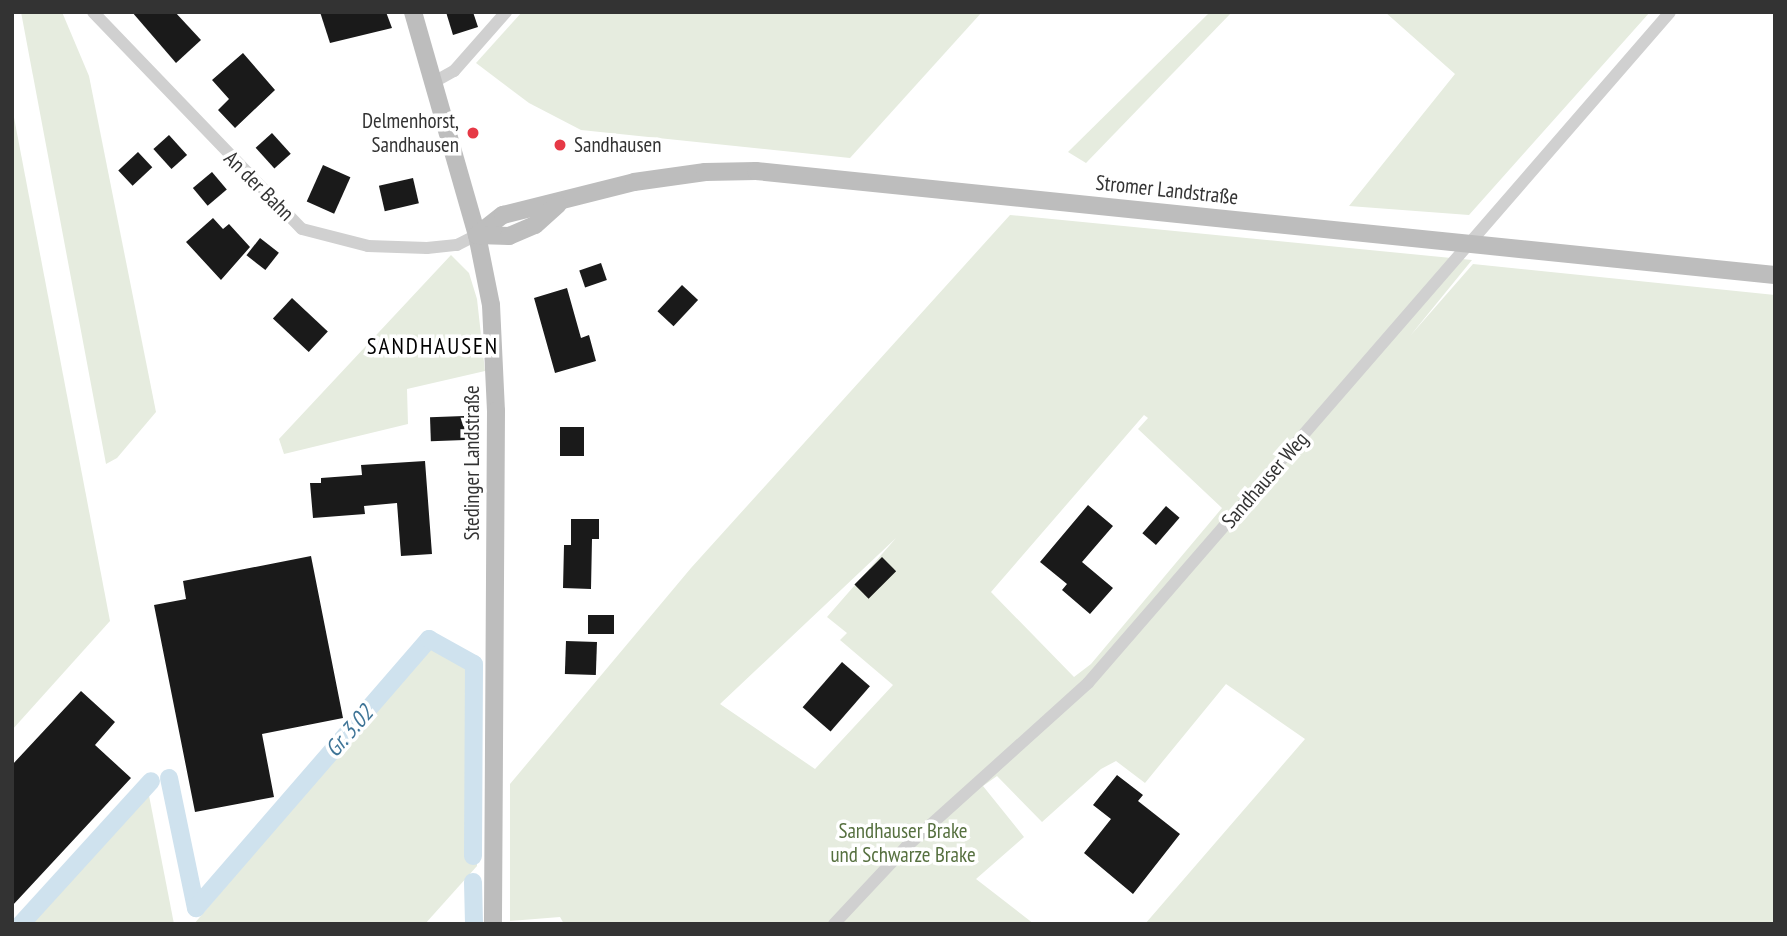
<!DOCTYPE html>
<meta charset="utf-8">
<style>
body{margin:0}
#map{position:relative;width:1787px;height:936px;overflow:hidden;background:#fff;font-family:"PT Sans Narrow",sans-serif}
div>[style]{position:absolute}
.green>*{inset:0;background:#e6ecdf}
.canal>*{height:18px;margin:-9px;padding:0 9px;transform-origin:9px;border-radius:9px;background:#cfe2ee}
.building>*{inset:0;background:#1a1a1a;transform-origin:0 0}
.minor>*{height:12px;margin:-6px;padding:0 6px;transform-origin:6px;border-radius:6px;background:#d0d0d0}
.secondary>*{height:18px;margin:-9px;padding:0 9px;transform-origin:9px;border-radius:9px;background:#bdbdbd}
.dots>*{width:19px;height:19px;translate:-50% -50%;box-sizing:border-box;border:4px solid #fff;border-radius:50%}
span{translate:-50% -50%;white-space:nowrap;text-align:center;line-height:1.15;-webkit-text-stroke:7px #fff;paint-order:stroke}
.poi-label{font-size:21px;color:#333}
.right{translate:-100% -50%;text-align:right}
.left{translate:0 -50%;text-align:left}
.street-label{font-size:21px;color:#333}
.park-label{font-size:21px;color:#56703f}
.neighbourhood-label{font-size:23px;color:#000;letter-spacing:2px}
.water-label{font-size:23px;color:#3f7597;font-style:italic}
.frame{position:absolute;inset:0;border:14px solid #333;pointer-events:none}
</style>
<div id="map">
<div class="green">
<div style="clip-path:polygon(21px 12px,62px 12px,89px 76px,156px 412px,117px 458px,106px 464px)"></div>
<div style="clip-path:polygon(522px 12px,982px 12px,850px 158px,581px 130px,529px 103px,476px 63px)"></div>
<div style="clip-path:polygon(1210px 12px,1232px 12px,1086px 163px,1068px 152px)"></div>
<div style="clip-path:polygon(1385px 12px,1650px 12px,1469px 215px,1349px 206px,1455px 74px)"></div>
<div style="clip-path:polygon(12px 107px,110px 621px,12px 730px)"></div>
<div style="clip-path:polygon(evenodd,1010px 215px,1472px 260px,1410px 336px,1473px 264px,1775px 295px,1775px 924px,1145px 924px,1305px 739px,1226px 684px,1145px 783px,1116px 761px,1101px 769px,1042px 822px,997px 776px,983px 786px,1024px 837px,976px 879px,1034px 924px,564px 924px,560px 917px,510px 921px,510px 784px,691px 568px,1010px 215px,1144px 415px,1148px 418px,1138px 429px,1222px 508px,1091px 664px,1074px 677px,991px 592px,1144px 415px,1010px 215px,896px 538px,827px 617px,847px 633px,840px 640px,893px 685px,815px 769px,720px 704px,896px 538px)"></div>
<div style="clip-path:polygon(451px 255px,469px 273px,477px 299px,485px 371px,407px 389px,408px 424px,284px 454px,279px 439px)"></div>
<div style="clip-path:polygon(429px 646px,477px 673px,477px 866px,425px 924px,194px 924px)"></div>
<div style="clip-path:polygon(146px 780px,174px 924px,12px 924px,12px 923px)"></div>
</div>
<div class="canal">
<div style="left:169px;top:778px;width:133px;rotate:78.3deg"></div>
<div style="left:196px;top:908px;width:356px;rotate:-49.1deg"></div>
<div style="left:429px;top:639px;width:51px;rotate:29.1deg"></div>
<div style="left:474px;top:664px;width:192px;rotate:90.3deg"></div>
<div style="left:473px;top:882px;width:42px;rotate:88.6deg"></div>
<div style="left:21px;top:924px;width:193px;rotate:-47.7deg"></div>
</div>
<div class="building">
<div style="clip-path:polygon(132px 12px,175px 12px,201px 40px,176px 63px)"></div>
<div style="clip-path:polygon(320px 12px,386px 12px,392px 28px,330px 43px)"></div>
<div style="clip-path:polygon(446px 12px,473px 12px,478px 27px,453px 35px)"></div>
<div style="clip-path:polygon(243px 53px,275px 90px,235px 128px,218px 110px,229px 99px,212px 80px)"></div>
<div style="left:272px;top:133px;width:28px;height:22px;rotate:48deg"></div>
<div style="left:169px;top:135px;width:27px;height:21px;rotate:48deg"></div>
<div style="left:138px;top:152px;width:21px;height:27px;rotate:47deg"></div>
<div style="left:323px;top:165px;width:30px;height:40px;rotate:24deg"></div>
<div style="left:212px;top:172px;width:23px;height:25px;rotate:50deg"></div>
<div style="left:413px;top:178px;width:26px;height:35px;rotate:77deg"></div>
<div style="clip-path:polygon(213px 218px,223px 229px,229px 224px,250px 247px,221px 280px,186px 242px)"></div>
<div style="left:260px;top:238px;width:24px;height:22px;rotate:38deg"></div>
<div style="left:601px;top:263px;width:18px;height:23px;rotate:71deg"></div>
<div style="left:682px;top:285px;width:22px;height:36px;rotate:43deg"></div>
<div style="clip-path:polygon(567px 288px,581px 338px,589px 335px,596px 361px,555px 373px,534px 298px)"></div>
<div style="left:292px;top:298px;width:49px;height:28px;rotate:43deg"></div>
<div style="left:464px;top:416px;width:24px;height:34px;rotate:88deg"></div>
<div style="left:560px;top:427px;width:24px;height:29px"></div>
<div style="clip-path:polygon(425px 461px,432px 554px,401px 556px,397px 503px,364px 506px,365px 514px,313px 518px,310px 483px,321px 483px,321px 478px,362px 475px,361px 465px)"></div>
<div style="clip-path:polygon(1088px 505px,1113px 526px,1082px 562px,1113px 588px,1090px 614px,1062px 590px,1067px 584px,1040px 562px)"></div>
<div style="left:1166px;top:506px;width:18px;height:36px;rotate:41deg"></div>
<div style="clip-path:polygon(571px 519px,599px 519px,599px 539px,592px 539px,591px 589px,563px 588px,564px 545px,571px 545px)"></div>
<div style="clip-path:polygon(311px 556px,343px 718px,262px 734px,274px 797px,195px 812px,154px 605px,186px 599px,183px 581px)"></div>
<div style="left:882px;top:557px;width:20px;height:39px;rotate:45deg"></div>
<div style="left:588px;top:615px;width:26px;height:19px"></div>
<div style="left:566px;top:641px;width:31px;height:33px;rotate:2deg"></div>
<div style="left:842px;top:662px;width:37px;height:60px;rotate:41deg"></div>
<div style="clip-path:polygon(81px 691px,115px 722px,95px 745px,131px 778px,12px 906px,12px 765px)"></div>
<div style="clip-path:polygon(1117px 775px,1143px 795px,1138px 801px,1180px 834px,1133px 894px,1084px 853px,1111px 819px,1093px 805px)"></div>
</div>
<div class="minor">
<div style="left:93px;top:12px;width:301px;rotate:46.1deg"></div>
<div style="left:302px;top:229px;width:68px;rotate:14.4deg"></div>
<div style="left:368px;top:246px;width:59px;rotate:1.9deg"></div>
<div style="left:427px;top:248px;width:30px;rotate:-6deg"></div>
<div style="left:457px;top:245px;width:22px;rotate:-27deg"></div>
<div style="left:434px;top:82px;width:23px;rotate:-29deg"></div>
<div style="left:454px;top:71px;width:79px;rotate:-48.6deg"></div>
<div style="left:834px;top:924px;width:105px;rotate:-46.9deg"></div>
<div style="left:906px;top:847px;width:245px;rotate:-42deg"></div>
<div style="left:1088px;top:683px;width:888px;rotate:-49.06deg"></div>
</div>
<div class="secondary">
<div style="left:413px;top:12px;width:232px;rotate:74deg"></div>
<div style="left:477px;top:235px;width:71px;rotate:78.7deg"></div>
<div style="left:491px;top:305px;width:106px;rotate:87.3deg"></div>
<div style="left:496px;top:411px;width:513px;rotate:90.34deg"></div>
<div style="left:477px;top:235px;width:33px;rotate:-38deg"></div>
<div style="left:503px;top:215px;width:135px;rotate:-14.1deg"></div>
<div style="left:634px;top:182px;width:72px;rotate:-8deg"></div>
<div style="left:705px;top:172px;width:51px;rotate:-1.1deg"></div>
<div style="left:756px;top:171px;width:1024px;rotate:5.83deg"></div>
<div style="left:477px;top:235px;width:32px;rotate:2deg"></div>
<div style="left:509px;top:236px;width:28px;rotate:-23deg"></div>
<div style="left:535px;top:225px;width:31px;rotate:-42deg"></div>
</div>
<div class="dots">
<div style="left:473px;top:133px;background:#e63946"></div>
<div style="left:560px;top:145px;background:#e63946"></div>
</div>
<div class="poi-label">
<span class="right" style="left:459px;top:133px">Delmenhorst,<br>Sandhausen</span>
<span class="left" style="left:574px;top:145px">Sandhausen</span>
</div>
<div class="street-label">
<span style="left:259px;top:186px;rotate:45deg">An der Bahn</span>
<span style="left:1167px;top:190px;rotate:6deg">Stromer Landstraße</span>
<span style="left:472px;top:463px;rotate:-90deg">Stedinger Landstraße</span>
<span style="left:1265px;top:480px;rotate:-49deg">Sandhauser Weg</span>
</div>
<div class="park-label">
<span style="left:903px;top:843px">Sandhauser Brake<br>und Schwarze Brake</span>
</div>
<div class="neighbourhood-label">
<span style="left:433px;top:346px">SANDHAUSEN</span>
</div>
<div class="water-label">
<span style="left:349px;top:731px;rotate:-49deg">Gr. 3.02</span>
</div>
<div class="frame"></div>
</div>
